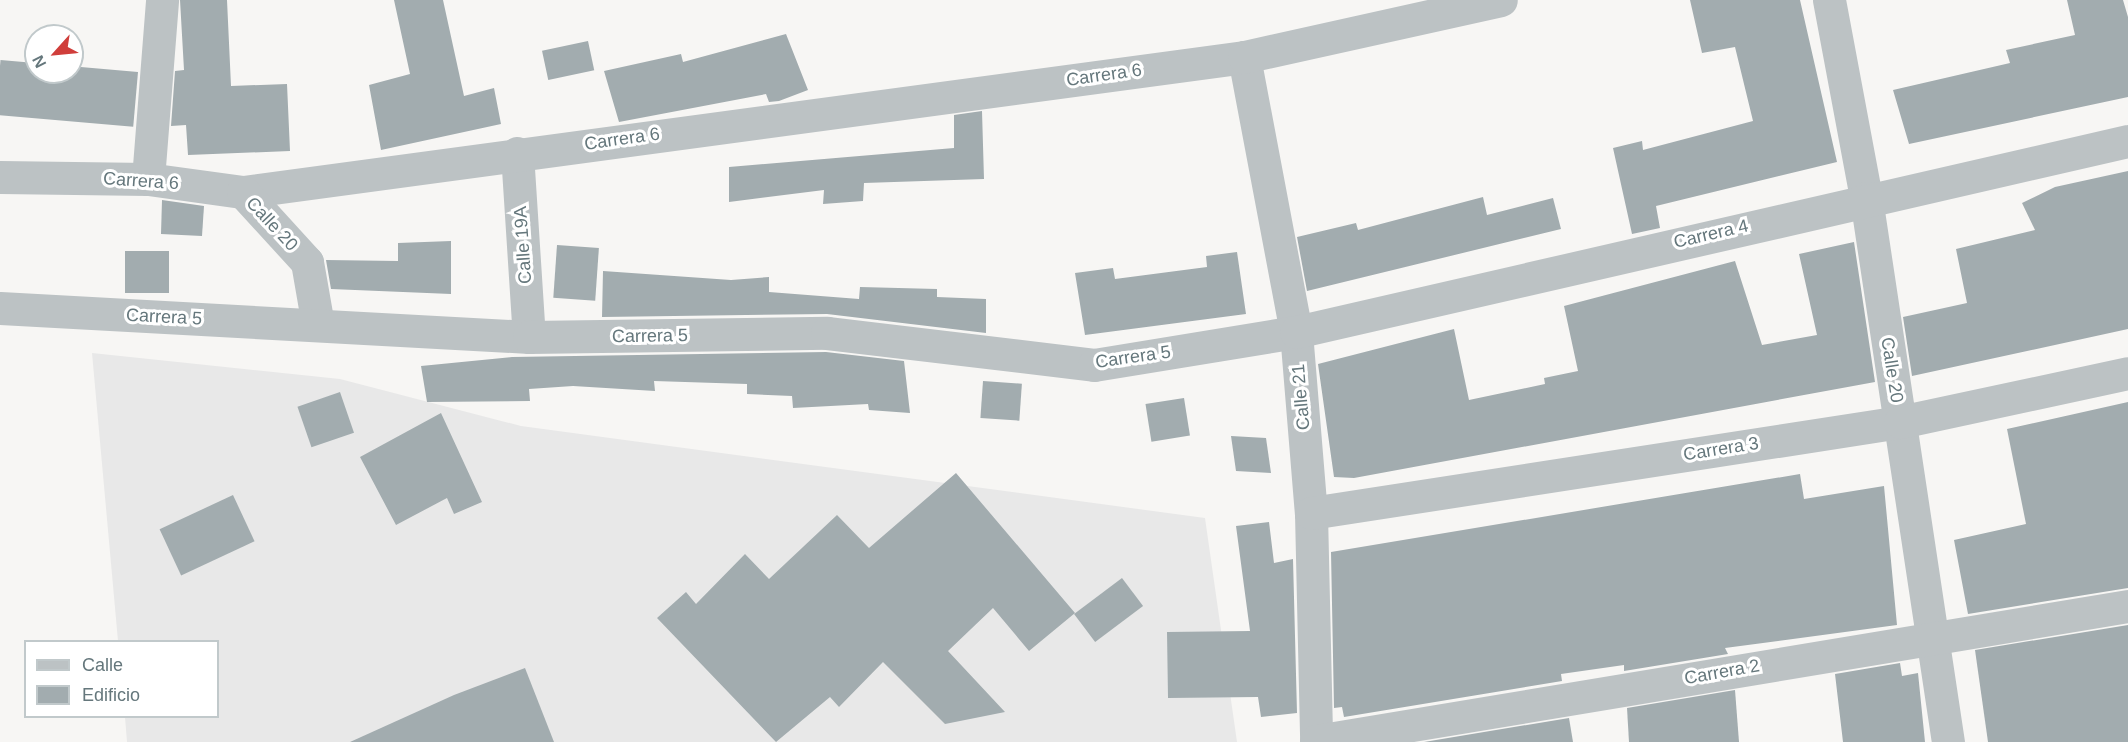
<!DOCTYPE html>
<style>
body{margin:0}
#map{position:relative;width:2128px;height:742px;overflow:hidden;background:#f7f6f4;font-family:Arial,sans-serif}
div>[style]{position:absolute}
.built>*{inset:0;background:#e8e8e8}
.building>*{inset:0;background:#a2acaf;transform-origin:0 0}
.minor>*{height:33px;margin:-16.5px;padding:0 16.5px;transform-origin:16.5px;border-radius:16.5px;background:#bcc2c4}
span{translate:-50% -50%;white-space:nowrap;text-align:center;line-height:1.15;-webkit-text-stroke:6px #fff;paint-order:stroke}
.street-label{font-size:18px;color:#65777c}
.legend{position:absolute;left:24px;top:640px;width:195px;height:78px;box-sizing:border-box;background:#fff;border:2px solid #c1c9cb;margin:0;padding:8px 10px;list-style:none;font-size:18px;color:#65777c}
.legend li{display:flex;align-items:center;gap:12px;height:30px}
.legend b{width:30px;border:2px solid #c1c9cb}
.north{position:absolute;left:24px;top:24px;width:60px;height:60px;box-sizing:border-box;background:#fff;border:2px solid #c1c9cb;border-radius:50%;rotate:243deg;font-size:16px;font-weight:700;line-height:24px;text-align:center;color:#65777c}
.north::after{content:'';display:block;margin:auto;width:21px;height:27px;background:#d03e3b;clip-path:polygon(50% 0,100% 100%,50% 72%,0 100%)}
</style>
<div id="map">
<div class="built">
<div style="clip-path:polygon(92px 353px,340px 379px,521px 426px,1205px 518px,1237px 742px,127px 742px,125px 717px,218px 716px,218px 642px,118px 641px)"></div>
</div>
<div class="building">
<div style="clip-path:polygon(180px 0,227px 0,231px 86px,287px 84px,290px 151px,188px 155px,186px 125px,171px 126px,175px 71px,184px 70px)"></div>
<div style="clip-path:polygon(394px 0,443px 0,464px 96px,494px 88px,501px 124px,381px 150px,369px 85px,410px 74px)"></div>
<div style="clip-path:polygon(1690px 0,1800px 0,1837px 162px,1656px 206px,1660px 228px,1632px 234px,1613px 148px,1642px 141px,1643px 150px,1753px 121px,1735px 47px,1702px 53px)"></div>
<div style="clip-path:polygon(2067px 0,2123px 0,2128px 17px,2128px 97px,1909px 144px,1893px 90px,2010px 63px,2006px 50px,2075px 35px)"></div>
<div style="clip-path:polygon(786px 34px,808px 90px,779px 101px,769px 102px,766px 94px,619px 122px,604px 71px,681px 54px,683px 62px)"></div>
<div style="left:588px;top:41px;width:30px;height:47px;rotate:78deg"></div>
<div style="left:138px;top:72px;width:55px;height:138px;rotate:95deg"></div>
<div style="clip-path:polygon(982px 111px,984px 179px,864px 183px,863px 201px,823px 204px,824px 190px,729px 202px,729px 167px,954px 148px,954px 115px)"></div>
<div style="clip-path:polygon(2128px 171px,2128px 329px,1912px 376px,1903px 317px,1967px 303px,1956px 249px,2035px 230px,2022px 203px,2055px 187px)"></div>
<div style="clip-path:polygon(1483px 197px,1487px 215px,1553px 198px,1561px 229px,1307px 291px,1297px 237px,1356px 223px,1358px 230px)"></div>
<div style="clip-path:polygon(162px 200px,204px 206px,202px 236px,161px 234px)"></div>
<div style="clip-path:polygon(451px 241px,451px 294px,331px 289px,326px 260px,398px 261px,398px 243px)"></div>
<div style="clip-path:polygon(1854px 242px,1875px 382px,1354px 478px,1334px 477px,1318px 364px,1454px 329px,1469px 400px,1545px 384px,1544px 378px,1578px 371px,1564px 306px,1735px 261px,1762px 345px,1817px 335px,1799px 254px)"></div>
<div style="left:557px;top:245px;width:42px;height:53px;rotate:4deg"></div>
<div style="left:125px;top:251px;width:44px;height:42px"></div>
<div style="clip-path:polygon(1237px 252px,1246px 314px,1085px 335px,1075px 273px,1113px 268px,1115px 279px,1207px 267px,1206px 256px)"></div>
<div style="clip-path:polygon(603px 271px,731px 280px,769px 277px,769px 292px,859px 299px,860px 287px,937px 289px,937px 297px,986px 299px,986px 333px,827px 314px,602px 317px)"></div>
<div style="clip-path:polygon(826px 352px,904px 361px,910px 413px,869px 410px,868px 404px,793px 408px,792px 396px,747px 394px,747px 384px,654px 381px,655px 391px,573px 386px,529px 389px,530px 401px,427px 402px,421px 366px,512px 357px)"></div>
<div style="left:983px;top:381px;width:39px;height:37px;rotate:4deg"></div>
<div style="left:340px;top:392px;width:43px;height:45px;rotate:71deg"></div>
<div style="left:1184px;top:398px;width:38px;height:39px;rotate:81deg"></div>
<div style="clip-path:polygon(2128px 402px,2128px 588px,1968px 614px,1954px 540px,2026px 524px,2007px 429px)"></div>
<div style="clip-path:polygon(441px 413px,482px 502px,454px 514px,447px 498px,396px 525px,360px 457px)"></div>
<div style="clip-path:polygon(1231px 436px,1266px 438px,1271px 473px,1236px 471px)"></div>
<div style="clip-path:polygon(956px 473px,1075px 613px,1029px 651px,993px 608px,948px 651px,1005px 712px,945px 724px,883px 662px,839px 707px,830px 697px,776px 742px,657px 618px,686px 592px,696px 604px,745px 554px,769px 579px,837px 515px,869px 548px)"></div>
<div style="clip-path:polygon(1800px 474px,1804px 499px,1884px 486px,1897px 625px,1725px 648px,1728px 654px,1624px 671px,1624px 665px,1561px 674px,1562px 681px,1344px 717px,1342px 707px,1334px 708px,1331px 552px)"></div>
<div style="left:233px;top:495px;width:51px;height:81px;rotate:65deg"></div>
<div style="clip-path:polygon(1269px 522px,1274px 563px,1293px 559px,1297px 713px,1261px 717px,1258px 697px,1168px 698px,1167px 632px,1250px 631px,1236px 526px)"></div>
<div style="left:1122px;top:578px;width:35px;height:60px;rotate:53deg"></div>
<div style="clip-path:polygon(2128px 625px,2128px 742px,1988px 742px,1975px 650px)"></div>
<div style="clip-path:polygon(1900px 663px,1902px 676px,1918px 673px,1925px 742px,1843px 742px,1835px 674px)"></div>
<div style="clip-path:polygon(525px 668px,554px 742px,350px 742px,454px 695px)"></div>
<div style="clip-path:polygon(1735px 690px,1739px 742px,1629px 742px,1627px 708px)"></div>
<div style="clip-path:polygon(1569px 718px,1573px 742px,1424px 742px)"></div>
</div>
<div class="minor">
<div style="left:1829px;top:0;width:201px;rotate:79.4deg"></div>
<div style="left:1866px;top:198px;width:550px;rotate:81.43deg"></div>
<div style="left:1244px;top:57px;width:280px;rotate:79.3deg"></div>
<div style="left:1296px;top:332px;width:182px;rotate:85.3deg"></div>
<div style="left:1311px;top:513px;width:229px;rotate:88.7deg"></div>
<div style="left:517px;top:153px;width:184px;rotate:86.3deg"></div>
<div style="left:0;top:177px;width:148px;rotate:0.8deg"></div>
<div style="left:148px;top:179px;width:96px;rotate:7.8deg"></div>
<div style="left:243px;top:192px;width:1010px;rotate:-7.68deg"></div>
<div style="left:1244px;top:57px;width:263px;rotate:-12.5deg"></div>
<div style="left:148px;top:179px;width:180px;rotate:-85.5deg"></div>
<div style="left:243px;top:192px;width:95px;rotate:47.6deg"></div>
<div style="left:307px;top:262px;width:64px;rotate:80.1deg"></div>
<div style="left:0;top:308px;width:530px;rotate:3.14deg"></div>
<div style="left:529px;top:337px;width:298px;rotate:-0.8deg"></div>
<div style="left:827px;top:333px;width:269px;rotate:6.8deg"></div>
<div style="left:1094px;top:365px;width:205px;rotate:-9.3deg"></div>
<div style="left:1296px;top:332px;width:854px;rotate:-12.93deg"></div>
<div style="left:1311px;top:513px;width:596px;rotate:-8.78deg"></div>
<div style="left:1900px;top:422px;width:233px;rotate:-12.1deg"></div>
<div style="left:1316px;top:741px;width:823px;rotate:-9.44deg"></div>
</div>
<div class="street-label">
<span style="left:1104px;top:75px;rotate:-8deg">Carrera 6</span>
<span style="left:622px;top:139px;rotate:-8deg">Carrera 6</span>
<span style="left:141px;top:181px;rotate:4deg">Carrera 6</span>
<span style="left:272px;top:224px;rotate:47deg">Calle 20</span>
<span style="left:1711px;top:234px;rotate:-13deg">Carrera 4</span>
<span style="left:523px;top:245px;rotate:-94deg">Calle 19A</span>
<span style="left:164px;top:317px;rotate:3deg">Carrera 5</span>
<span style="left:650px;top:336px;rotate:-1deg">Carrera 5</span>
<span style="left:1133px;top:357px;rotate:-8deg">Carrera 5</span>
<span style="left:1892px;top:370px;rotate:81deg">Calle 20</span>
<span style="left:1301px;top:397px;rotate:-95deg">Calle 21</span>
<span style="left:1721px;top:449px;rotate:-9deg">Carrera 3</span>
<span style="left:1722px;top:672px;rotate:-10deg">Carrera 2</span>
</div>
<ul class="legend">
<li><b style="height:8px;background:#bcc2c4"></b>Calle</li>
<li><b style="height:16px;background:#a2acaf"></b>Edificio</li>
</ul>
<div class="north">N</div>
</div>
